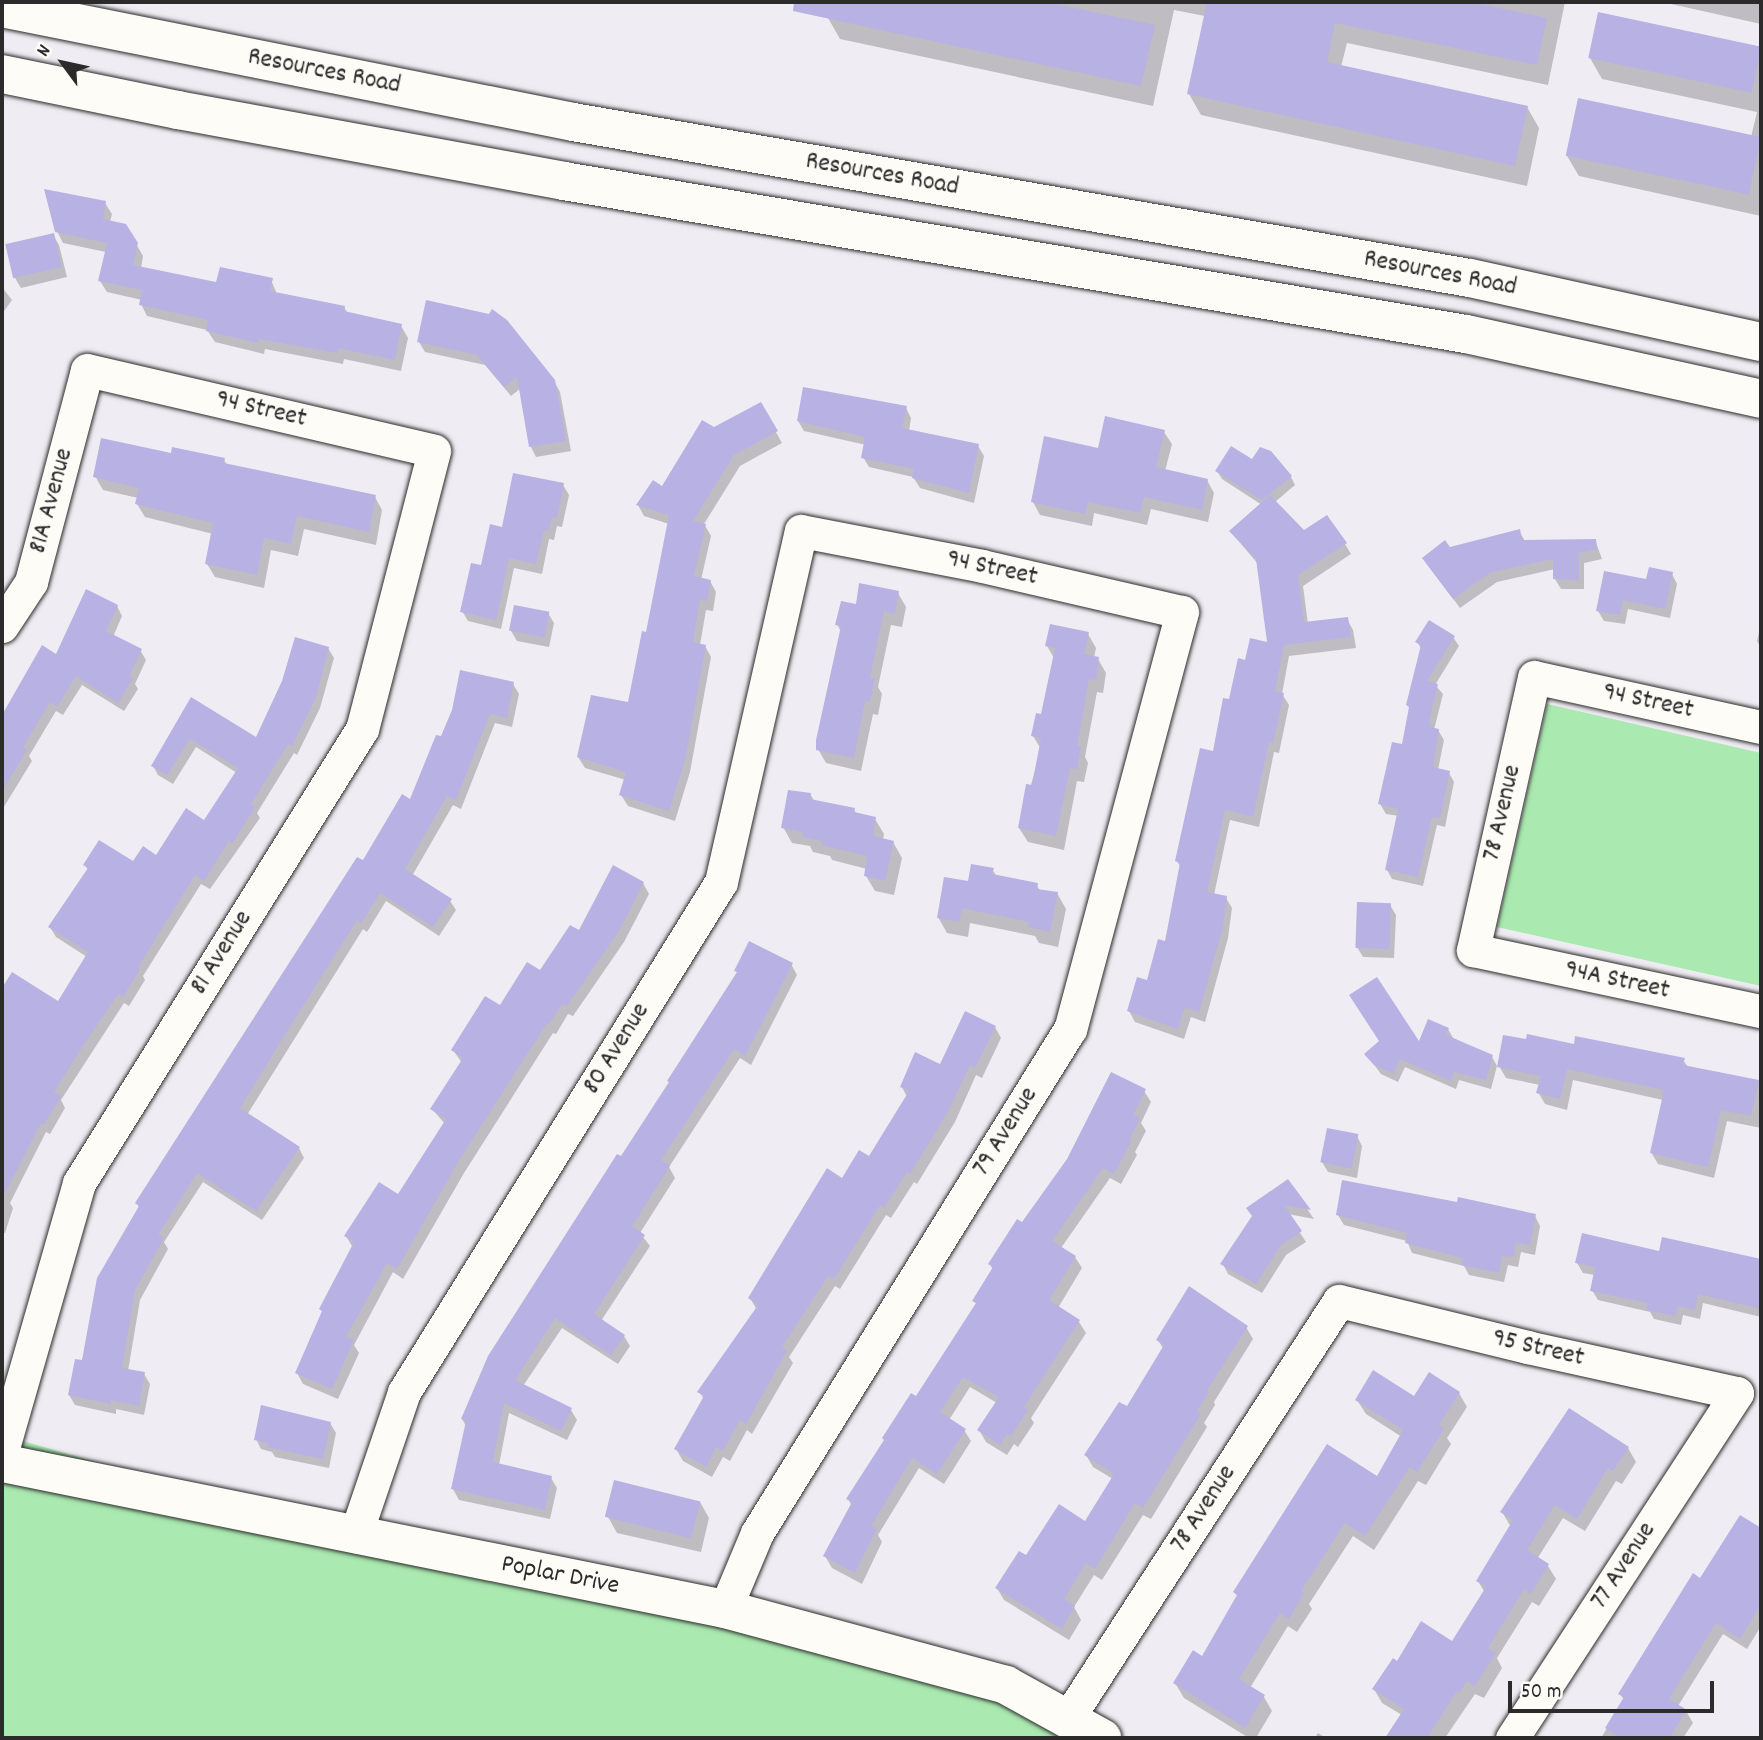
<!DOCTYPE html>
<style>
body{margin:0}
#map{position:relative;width:1763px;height:1740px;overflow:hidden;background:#efedf3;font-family:Dekko,sans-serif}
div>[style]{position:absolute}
.green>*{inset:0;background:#aae9b0}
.shadow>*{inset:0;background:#0003}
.building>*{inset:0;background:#b8b1e3;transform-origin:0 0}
.roads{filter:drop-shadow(0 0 2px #2b2b2b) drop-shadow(0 0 2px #2b2b2b)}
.street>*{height:33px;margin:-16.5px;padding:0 16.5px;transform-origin:16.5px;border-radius:16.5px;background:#fdfcf7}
.secondary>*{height:38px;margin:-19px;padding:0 19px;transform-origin:19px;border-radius:19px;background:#fdfcf7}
span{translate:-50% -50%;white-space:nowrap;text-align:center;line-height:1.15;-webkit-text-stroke:7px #fdfcf7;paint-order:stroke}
.street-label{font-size:26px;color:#2b2b2b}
.frame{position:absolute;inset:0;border:4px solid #2b2b2b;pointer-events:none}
.north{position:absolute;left:28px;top:28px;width:70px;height:70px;-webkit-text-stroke:5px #fdfcf7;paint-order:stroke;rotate:303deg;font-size:19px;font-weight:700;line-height:28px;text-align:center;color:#2b2b2b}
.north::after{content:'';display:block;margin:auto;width:24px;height:32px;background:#2b2b2b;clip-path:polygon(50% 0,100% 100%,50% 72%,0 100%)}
.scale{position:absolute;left:1508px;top:1681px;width:206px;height:32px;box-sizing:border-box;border:4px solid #2b2b2b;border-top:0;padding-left:9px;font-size:21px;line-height:24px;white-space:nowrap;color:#2b2b2b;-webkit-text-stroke:5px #fdfcf7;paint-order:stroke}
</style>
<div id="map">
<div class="green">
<div style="clip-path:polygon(1547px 704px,1761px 753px,1761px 986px,1497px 927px)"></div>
<div style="clip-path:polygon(2px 1435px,355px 1536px,725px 1609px,1102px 1738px,2px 1738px)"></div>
</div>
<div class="shadow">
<div style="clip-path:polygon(832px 2px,1565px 2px,1548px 85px,1347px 43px,1341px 67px,1527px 107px,1539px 128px,1527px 186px,1201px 115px,1189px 94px,1205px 16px,1174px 10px,1153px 106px,840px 39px,828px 18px)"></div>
<div style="clip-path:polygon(1662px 2px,1761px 2px,1761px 24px)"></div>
<div style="clip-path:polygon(1599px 14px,1761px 50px,1761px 216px,1579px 176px,1567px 156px,1751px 137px,1757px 112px,1602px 79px,1590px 58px)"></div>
<div style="clip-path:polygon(105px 203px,112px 214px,110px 222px,125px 225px,143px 256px,141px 268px,218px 285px,271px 280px,277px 294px,344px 307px,348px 314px,401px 326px,408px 338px,401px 371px,344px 359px,343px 364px,265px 349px,264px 354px,215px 342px,207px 330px,147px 316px,141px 304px,142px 300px,107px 292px,100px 281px,106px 252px,63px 243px,57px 231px)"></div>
<div style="clip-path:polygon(53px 235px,59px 245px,67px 277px,21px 288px,15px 278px)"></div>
<div style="clip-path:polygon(2px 287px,12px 300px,2px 314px)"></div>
<div style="clip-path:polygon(428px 303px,554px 381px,560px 392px,571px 451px,536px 457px,531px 447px,521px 388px,511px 396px,485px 365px,425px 352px,419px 342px)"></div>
<div style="clip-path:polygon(760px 404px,782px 443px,740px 466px,704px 524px,711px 536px,701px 580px,710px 581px,716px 592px,713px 611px,706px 610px,700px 645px,705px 646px,711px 657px,690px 772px,675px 821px,628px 806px,621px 795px,626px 780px,585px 768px,578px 757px,629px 704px,647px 634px,669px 524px,644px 516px,638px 505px,663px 488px,714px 429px)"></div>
<div style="clip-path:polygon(906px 408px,911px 418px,909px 431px,978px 446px,984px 456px,974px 503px,920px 488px,913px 477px,869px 467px,863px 457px,866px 445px,804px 431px,798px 421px)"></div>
<div style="clip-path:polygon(1164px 432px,1172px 444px,1165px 471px,1207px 480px,1214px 493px,1208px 522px,1151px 509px,1147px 525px,1094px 513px,1092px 526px,1040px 515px,1033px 502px,1099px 450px)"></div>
<div style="clip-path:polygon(172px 455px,224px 460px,227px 465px,375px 497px,382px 510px,376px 545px,304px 529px,298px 556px,271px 550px,264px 588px,215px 577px,207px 564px,213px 534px,145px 517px,137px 504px,138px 498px,103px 490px,95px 476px)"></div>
<div style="clip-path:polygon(1253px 461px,1291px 477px,1295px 485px,1275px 502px,1303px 532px,1345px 544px,1351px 554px,1303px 586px,1308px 624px,1347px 619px,1353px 630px,1356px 648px,1289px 656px,1282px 694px,1289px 705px,1279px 753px,1274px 752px,1259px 827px,1230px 820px,1214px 895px,1226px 898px,1232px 908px,1228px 938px,1205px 1022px,1191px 1017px,1184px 1039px,1135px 1022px,1129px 1011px,1148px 982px,1167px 943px,1181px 868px,1177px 861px,1230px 701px,1247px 662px,1269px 644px,1258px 564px,1231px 532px,1262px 505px,1222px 479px,1217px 471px)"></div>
<div style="clip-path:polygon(563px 485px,569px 495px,562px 527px,557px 526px,554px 540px,549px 539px,542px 574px,514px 568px,501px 629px,468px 621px,462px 611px,504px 529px)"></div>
<div style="clip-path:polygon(1519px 531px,1525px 541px,1595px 540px,1602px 559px,1584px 563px,1584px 589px,1561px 589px,1555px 579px,1555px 569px,1497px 582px,1460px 608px,1430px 568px,1450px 548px)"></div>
<div style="clip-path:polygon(1672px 574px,1677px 584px,1670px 618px,1628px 609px,1625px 624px,1604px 621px,1598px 611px,1648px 581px)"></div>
<div style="clip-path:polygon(898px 593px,906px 607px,902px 627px,891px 625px,878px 687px,882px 694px,878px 715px,873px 714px,861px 771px,826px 763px,818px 749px,841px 632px,837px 624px,857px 606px)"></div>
<div style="clip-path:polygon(117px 606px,122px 616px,113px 637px,140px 650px,146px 660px,135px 684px,138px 689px,124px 711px,82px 685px,63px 715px,56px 711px,29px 756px,32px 761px,2px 810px,2px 717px,43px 648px,57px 657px)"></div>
<div style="clip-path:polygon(548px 613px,554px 623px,549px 647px,517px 641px,511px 631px)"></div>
<div style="clip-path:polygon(1761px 623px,1761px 648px,1757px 641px)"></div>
<div style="clip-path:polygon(1088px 634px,1096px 648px,1094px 658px,1098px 659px,1106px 673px,1103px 693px,1097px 692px,1085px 757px,1088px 763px,1084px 782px,1077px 781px,1064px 850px,1028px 842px,1019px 828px,1041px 749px,1033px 736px,1043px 716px,1054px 658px,1047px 646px)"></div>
<div style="clip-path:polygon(1453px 637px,1459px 646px,1435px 685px,1443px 694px,1434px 730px,1438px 730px,1444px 740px,1438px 770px,1449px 773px,1454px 782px,1445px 827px,1437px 825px,1423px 886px,1392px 879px,1387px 870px,1399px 816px,1386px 814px,1380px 804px,1403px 746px,1422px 650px,1417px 642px)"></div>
<div style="clip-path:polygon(328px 648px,334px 658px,320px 708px,297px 755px,294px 753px,257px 813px,260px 818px,210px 889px,201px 884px,143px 976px,145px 980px,129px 1006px,124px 1003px,61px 1100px,65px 1108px,50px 1134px,46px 1132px,10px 1203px,13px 1208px,5px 1233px,2px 1232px,2px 1111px,23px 1074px,2px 1061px,2px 992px,12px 975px,59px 1003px,87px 957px,56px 937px,50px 927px,88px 870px,85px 865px,133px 864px,157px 857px,205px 822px,237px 773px,196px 747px,173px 784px,158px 775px,153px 766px,191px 700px,256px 740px)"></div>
<div style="clip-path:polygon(513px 684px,519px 694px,512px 727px,495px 723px,461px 809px,453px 805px,412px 876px,450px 901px,456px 910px,439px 936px,386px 901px,367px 932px,363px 929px,247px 1115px,299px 1148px,304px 1158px,262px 1220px,203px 1182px,164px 1242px,168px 1249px,140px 1300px,128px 1371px,144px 1374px,150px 1384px,144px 1415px,116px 1409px,116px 1414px,75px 1405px,69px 1395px,139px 1208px,137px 1203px,363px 863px,411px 802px,442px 738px)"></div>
<div style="clip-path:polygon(810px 794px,815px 802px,854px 809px,857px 815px,875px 819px,884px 834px,883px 840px,893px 842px,902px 858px,894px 895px,875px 891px,866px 876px,867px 869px,832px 860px,830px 856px,813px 852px,810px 846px,792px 843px,783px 827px)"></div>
<div style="clip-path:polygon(992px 869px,997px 877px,1036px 884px,1040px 891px,1057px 893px,1066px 909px,1058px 947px,1039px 943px,1035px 936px,970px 923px,968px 937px,947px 933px,938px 917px,969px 883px)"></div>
<div style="clip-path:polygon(643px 883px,649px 894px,624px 942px,573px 1016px,568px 1014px,556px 1034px,553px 1033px,464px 1173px,403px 1279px,393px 1272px,354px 1345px,359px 1353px,338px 1399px,303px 1384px,297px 1373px,353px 1248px,346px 1236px,398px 1196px,445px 1124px,432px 1109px,462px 1063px,453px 1050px,540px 973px,579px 932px)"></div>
<div style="clip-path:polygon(1390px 905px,1396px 915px,1394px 958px,1363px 957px,1357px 947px)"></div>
<div style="clip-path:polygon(791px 964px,797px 975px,751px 1065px,740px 1058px,669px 1167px,675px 1178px,640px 1233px,650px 1246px,601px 1321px,624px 1336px,630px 1346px,618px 1364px,562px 1328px,523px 1386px,571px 1410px,577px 1420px,567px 1440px,509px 1413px,499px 1465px,551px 1478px,557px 1488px,550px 1519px,459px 1500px,453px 1489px,466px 1426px,462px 1419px,738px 974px,736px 971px)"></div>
<div style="clip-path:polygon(995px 1027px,1001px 1038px,982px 1078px,976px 1075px,955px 1122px,917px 1184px,914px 1182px,891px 1218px,886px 1215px,840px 1289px,835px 1286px,789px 1357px,793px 1363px,752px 1434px,747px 1430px,730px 1461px,723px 1457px,712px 1477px,683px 1461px,676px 1449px,704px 1400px,700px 1392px,757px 1310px,750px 1298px,843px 1180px,870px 1159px,907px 1097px,902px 1087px,940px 1066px)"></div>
<div style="clip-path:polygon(1448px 1029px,1453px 1038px,1492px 1057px,1497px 1066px,1491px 1089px,1459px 1080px,1456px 1089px,1405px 1067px,1398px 1082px,1381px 1074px,1366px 1054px,1381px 1042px,1419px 1044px)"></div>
<div style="clip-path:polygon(1575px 1046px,1683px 1060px,1688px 1067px,1761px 1082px,1761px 1128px,1727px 1121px,1714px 1178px,1658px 1164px,1651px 1152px,1663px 1100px,1573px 1080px,1567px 1110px,1545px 1104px,1538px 1092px,1540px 1085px,1506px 1078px,1499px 1066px)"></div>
<div style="clip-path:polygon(1144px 1091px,1151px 1102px,1141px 1123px,1146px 1131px,1135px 1152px,1137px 1155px,1121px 1184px,1110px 1178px,1061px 1248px,1075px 1257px,1082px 1268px,1058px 1308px,1079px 1322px,1086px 1333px,1031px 1418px,1034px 1423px,1018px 1447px,1014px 1444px,1007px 1455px,986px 1442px,979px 1430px,997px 1403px,970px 1387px,949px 1420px,964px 1430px,971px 1441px,944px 1484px,919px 1468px,878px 1535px,882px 1542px,862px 1584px,832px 1568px,825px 1556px,852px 1506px,848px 1499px,977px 1305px,974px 1301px,993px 1270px,990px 1264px)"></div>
<div style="clip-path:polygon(1357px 1136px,1362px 1146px,1357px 1178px,1328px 1172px,1322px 1162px)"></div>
<div style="clip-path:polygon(1288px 1181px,1314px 1219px,1288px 1214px,1306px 1242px,1286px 1255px,1262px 1293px,1228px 1274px,1223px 1264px)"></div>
<div style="clip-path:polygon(1338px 1215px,1535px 1216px,1540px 1226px,1535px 1255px,1521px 1252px,1518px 1267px,1508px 1265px,1504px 1282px,1469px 1275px,1464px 1266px,1412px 1253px,1407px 1241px,1344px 1225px)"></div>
<div style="clip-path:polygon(1663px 1239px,1761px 1261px,1761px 1317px,1703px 1303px,1700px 1319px,1683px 1315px,1681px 1325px,1654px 1319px,1650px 1312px,1598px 1300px,1592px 1290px,1595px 1275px,1583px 1273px,1577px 1263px,1660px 1253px)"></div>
<div style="clip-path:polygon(1246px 1327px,1253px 1339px,1214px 1402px,1215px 1405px,1204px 1423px,1207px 1427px,1151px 1519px,1143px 1515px,1102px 1580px,1094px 1575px,1074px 1607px,1081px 1620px,1069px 1640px,1004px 1600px,997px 1588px,1027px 1558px,1085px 1523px,1113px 1479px,1093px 1467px,1086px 1455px,1127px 1409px,1164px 1350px,1158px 1340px)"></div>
<div style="clip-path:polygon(1459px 1393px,1467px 1407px,1447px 1438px,1451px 1444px,1426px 1485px,1418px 1481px,1374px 1550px,1353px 1536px,1309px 1604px,1312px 1609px,1297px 1632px,1288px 1626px,1250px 1688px,1264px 1697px,1272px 1711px,1256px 1738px,1249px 1738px,1184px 1698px,1175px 1683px,1202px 1658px,1238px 1597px,1235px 1592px,1378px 1478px,1402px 1437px,1366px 1414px,1357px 1400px)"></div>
<div style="clip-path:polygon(330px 1423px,336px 1433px,329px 1468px,275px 1457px,272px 1452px,261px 1449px,256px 1439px)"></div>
<div style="clip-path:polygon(1628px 1448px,1636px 1462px,1622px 1484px,1616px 1481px,1585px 1531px,1563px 1518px,1537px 1559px,1548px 1566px,1556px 1579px,1539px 1606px,1532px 1602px,1497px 1658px,1502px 1668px,1484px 1698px,1475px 1694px,1445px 1738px,1387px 1738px,1402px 1715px,1382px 1703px,1374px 1689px,1398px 1663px,1453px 1643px,1485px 1593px,1478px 1581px,1511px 1527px,1502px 1512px)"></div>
<div style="clip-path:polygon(700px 1502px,709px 1518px,701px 1552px,617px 1533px,608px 1517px)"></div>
<div style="clip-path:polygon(1761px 1526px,1761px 1626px,1747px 1649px,1723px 1634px,1678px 1706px,1686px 1711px,1693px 1723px,1683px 1738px,1601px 1738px,1624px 1700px,1620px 1694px,1701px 1580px)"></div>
<div style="clip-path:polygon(1318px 1733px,1326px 1738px,1315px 1738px)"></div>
</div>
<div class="building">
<div style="clip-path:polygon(794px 2px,1046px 2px,1155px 25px,1141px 86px,793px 11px)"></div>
<div style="clip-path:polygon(1207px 2px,1470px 2px,1547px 18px,1537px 65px,1335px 23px,1327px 62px,1528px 106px,1515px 166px,1187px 94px)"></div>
<div style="left:1598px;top:12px;width:167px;height:47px;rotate:12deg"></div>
<div style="left:1578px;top:98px;width:187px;height:59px;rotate:12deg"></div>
<div style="clip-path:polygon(44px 189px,106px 201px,103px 219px,126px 224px,138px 243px,133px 265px,216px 282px,220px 267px,273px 278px,270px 291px,345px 306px,344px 311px,402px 324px,395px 360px,338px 348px,337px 353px,259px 339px,258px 343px,206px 331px,208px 320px,139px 305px,142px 290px,98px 281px,107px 243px,55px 232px)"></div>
<div style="left:54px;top:233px;width:35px;height:50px;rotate:77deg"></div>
<div style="clip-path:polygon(426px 300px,489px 314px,492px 309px,507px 320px,555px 380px,566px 441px,529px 447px,517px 377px,504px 387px,477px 355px,417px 342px)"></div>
<div style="clip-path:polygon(803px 387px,907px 406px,902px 428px,979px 444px,969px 493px,912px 478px,914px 469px,861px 458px,865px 437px,797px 421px)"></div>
<div style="clip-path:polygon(761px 402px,778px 431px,734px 455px,693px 521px,706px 524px,694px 576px,711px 580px,707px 601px,700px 600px,693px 642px,706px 645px,685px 760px,669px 811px,619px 795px,626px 772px,577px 757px,591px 695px,628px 702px,642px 631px,646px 632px,669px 515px,636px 505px,653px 480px,662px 486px,702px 420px,714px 427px)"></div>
<div style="clip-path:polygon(1105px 416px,1165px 430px,1156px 467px,1208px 479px,1202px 510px,1144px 497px,1140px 513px,1088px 502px,1085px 514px,1031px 502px,1044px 436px,1098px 448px)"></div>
<div style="clip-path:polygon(101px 438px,171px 453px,172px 447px,225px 458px,224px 463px,376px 495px,369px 532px,297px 516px,291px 544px,264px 538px,257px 575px,205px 564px,213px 523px,135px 504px,139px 488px,93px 477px)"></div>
<div style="clip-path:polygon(1231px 446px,1252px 459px,1260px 447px,1271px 451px,1292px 476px,1262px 500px,1215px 471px)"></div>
<div style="clip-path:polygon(513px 473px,564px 483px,557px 518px,552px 517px,548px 531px,544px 530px,536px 564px,509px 558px,496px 620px,460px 612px,471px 563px,481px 565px,490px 524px,502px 527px)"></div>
<div style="clip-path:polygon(1270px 495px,1304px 530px,1327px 515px,1347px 543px,1298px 575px,1304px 622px,1348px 617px,1351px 637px,1284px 645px,1275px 691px,1284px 693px,1273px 743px,1269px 742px,1253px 817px,1225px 810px,1207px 892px,1227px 896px,1223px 927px,1199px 1012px,1185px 1007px,1178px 1029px,1127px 1011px,1137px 977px,1147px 980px,1158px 939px,1165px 941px,1180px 863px,1175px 861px,1200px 748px,1213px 751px,1223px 698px,1229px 699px,1238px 658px,1245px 660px,1250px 638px,1267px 642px,1256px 559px,1229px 531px)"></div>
<div style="clip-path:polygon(1520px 529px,1522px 540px,1596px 539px,1597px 549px,1579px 553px,1579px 580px,1553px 579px,1553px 559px,1491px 572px,1453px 599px,1422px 558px,1445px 540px,1450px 547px)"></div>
<div style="clip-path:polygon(1649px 567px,1673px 572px,1665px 609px,1623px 600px,1620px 615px,1596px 611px,1604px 571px,1646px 579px)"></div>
<div style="clip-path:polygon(859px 583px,899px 591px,895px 614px,884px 611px,870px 678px,875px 679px,870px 702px,865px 701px,854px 758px,816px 750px,816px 740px,841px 626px,835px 625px,841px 601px,856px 604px)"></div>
<div style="clip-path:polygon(86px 589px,118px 605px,106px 631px,142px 649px,129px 676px,133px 678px,118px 703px,76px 676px,57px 707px,50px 702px,23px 747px,27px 750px,2px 791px,2px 715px,42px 645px,56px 654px)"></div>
<div style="left:514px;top:605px;width:36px;height:26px;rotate:11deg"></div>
<div style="clip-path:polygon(1429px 620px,1455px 636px,1427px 681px,1438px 684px,1429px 721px,1430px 727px,1439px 729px,1433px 767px,1450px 771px,1440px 818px,1432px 817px,1418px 877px,1385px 870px,1398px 809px,1378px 804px,1392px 742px,1402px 744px,1409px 707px,1406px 705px,1421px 645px,1415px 642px)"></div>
<div style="clip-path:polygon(1050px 624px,1089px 632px,1084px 654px,1099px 657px,1096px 680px,1089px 679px,1077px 746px,1081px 747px,1077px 769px,1070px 768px,1056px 836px,1018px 828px,1026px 784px,1032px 785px,1041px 738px,1031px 736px,1036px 713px,1041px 714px,1055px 648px,1045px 646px)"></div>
<div style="clip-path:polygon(295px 637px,329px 647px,316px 697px,292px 746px,288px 744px,251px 804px,255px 807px,232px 844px,229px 841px,204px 881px,195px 875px,138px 967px,140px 969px,123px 997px,118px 994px,83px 1046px,54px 1092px,61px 1096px,44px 1125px,41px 1123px,2px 1199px,2px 988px,12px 972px,58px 1001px,88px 952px,48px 927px,88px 868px,83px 865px,99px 840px,133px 861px,143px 846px,156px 855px,186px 808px,204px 820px,238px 768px,190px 739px,167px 775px,151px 766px,191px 697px,256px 737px,282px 681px)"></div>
<div style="clip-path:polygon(460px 670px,514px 682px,507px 718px,490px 714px,456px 800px,447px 796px,405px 869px,452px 899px,433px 927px,380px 893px,361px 923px,357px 920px,278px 1046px,240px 1108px,300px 1147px,256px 1211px,197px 1173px,158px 1235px,164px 1238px,135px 1290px,122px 1368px,145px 1372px,139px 1406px,111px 1400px,111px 1404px,68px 1395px,75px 1359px,82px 1360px,97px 1278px,139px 1206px,135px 1203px,357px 857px,363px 860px,402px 794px,410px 799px,436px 735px,441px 736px,452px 710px)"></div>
<div style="clip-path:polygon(788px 790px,811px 793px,810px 799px,855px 808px,854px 812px,876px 817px,873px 836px,894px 841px,885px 881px,864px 876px,867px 856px,822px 845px,822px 841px,802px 837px,803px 832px,781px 828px)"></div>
<div style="clip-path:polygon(971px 864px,994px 868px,992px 874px,1038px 883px,1037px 889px,1058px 892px,1050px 932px,1028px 927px,1029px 922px,962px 908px,959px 922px,937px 918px,944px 877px,968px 881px)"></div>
<div style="clip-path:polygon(613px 865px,644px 882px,619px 931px,567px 1006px,562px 1004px,549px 1024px,547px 1023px,458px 1162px,397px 1269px,387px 1263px,346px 1337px,354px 1340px,332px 1389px,295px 1373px,322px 1311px,319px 1309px,354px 1242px,344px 1236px,379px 1182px,398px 1194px,446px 1119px,430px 1109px,463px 1058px,451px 1050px,485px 996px,500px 1005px,527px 962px,540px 970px,570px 925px,579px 930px)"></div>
<div style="left:1357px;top:902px;width:34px;height:46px;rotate:2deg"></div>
<div style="clip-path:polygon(749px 941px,793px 963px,745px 1056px,734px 1049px,661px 1160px,670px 1166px,632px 1226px,645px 1235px,594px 1314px,625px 1335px,611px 1355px,555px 1318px,515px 1380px,572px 1408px,561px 1431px,504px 1403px,493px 1462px,552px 1476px,545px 1510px,451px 1489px,466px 1421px,461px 1419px,488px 1356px,617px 1154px,621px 1156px,669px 1082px,667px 1081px,737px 972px,734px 971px)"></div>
<div style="clip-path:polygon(1377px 977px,1419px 1041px,1428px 1019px,1449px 1028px,1446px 1035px,1493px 1055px,1486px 1080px,1454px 1072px,1451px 1081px,1400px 1059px,1393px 1074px,1374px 1065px,1364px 1054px,1379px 1041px,1349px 995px)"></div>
<div style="clip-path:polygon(965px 1011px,996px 1026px,975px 1068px,970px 1065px,949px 1110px,910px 1174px,907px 1172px,884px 1208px,880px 1205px,834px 1279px,828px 1276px,782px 1347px,787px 1351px,746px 1424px,740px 1420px,723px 1451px,716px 1447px,706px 1467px,674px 1449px,704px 1396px,697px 1392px,758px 1305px,748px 1298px,827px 1168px,842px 1178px,859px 1150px,869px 1156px,909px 1091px,900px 1087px,915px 1052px,940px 1064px)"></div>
<div style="clip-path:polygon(1527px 1034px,1574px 1044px,1575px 1036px,1685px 1058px,1683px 1065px,1759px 1080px,1751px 1116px,1721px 1110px,1708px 1167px,1650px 1153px,1664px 1090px,1567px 1069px,1560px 1099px,1536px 1093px,1541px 1076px,1497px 1067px,1503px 1035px,1526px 1039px)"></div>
<div style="clip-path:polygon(1111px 1072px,1146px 1089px,1133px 1115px,1140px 1118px,1129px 1141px,1131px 1142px,1114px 1174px,1103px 1168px,1052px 1241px,1076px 1256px,1049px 1300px,1080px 1320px,1024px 1407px,1028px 1410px,1011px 1436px,1007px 1434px,1000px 1445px,977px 1430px,999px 1397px,963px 1377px,940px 1412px,966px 1429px,937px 1474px,912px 1458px,871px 1526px,877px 1529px,855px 1573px,823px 1556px,852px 1502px,846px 1499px,884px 1440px,882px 1438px,911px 1393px,916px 1396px,976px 1303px,972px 1301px,993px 1267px,988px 1264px,1017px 1219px,1022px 1222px,1067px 1159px)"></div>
<div style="left:1327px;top:1128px;width:32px;height:35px;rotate:11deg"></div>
<div style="clip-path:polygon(1288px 1179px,1311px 1210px,1284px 1205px,1302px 1231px,1281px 1245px,1256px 1284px,1220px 1264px,1252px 1216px,1246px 1208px)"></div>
<div style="clip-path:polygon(1342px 1180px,1457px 1202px,1458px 1197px,1536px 1214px,1530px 1245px,1516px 1243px,1513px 1257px,1502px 1256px,1499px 1273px,1461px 1265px,1463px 1258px,1405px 1243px,1407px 1233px,1336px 1215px)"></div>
<div style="clip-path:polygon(1582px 1233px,1659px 1251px,1662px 1237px,1761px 1259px,1761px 1309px,1698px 1294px,1695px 1310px,1678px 1306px,1676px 1316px,1646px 1310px,1648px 1303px,1590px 1291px,1595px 1267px,1575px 1263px)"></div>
<div style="clip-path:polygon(1189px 1286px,1248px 1326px,1207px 1390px,1209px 1392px,1197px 1411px,1201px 1414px,1143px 1508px,1135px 1503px,1095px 1569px,1086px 1563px,1064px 1599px,1075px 1606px,1062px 1629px,995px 1588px,1019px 1551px,1026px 1555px,1059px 1504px,1085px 1521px,1114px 1474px,1084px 1455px,1119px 1402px,1127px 1406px,1164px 1345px,1156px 1340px)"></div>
<div style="clip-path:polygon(1373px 1370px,1414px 1396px,1429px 1372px,1460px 1392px,1439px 1425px,1444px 1429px,1417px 1472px,1410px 1467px,1365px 1536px,1345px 1523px,1301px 1591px,1304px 1593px,1289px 1619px,1280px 1613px,1239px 1679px,1265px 1695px,1245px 1728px,1173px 1683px,1193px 1650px,1202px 1656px,1237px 1595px,1233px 1592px,1327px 1444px,1377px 1476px,1403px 1430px,1355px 1400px)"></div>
<div style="clip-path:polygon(261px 1405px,331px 1422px,323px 1459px,267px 1447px,268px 1443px,254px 1440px)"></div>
<div style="clip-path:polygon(1569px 1408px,1629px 1447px,1613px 1471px,1608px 1468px,1577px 1519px,1555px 1505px,1527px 1550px,1549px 1564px,1531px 1594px,1524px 1589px,1488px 1648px,1496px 1653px,1475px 1686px,1467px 1681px,1459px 1693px,1457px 1691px,1427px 1738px,1385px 1738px,1404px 1709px,1372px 1689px,1393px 1658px,1397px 1661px,1421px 1621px,1452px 1641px,1486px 1587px,1476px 1581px,1513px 1520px,1500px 1512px)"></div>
<div style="left:614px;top:1480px;width:89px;height:38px;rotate:14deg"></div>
<div style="clip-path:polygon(1740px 1515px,1761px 1528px,1761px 1604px,1740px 1639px,1716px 1623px,1669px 1699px,1687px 1710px,1669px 1738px,1620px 1738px,1605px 1728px,1624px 1697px,1618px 1694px,1693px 1573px,1700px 1578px)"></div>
</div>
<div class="roads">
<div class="street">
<div style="left:2px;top:626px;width:53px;rotate:-56.6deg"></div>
<div style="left:31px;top:582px;width:219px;rotate:-75.2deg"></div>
<div style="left:87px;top:370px;width:356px;rotate:13.1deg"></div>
<div style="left:434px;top:451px;width:287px;rotate:104.5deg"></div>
<div style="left:362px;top:729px;width:535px;rotate:121.94deg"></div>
<div style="left:79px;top:1183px;width:280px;rotate:106deg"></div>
<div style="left:1761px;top:727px;width:232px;rotate:-167.6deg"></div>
<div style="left:1534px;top:677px;width:280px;rotate:102.6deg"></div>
<div style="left:1473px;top:950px;width:294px;rotate:12deg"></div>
<div style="left:355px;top:1536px;width:152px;rotate:-71.2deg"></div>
<div style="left:404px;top:1392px;width:600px;rotate:-58.14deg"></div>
<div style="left:721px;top:882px;width:360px;rotate:-77.2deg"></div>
<div style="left:801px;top:531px;width:184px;rotate:10.9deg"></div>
<div style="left:982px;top:566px;width:205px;rotate:13deg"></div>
<div style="left:1182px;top:612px;width:432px;rotate:105deg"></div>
<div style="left:1070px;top:1029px;width:593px;rotate:121.84deg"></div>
<div style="left:757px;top:1533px;width:82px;rotate:112.8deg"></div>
<div style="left:1068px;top:1718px;width:497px;rotate:-57deg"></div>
<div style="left:1339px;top:1301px;width:194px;rotate:13.7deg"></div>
<div style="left:1527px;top:1347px;width:215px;rotate:12.4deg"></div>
<div style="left:1737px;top:1393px;width:412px;rotate:123.1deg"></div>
</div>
<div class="secondary">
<div style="left:2px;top:8px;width:582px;rotate:11.29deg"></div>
<div style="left:573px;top:122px;width:910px;rotate:9.87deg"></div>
<div style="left:1470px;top:278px;width:298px;rotate:12.4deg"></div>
<div style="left:2px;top:74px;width:180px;rotate:11.6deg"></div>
<div style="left:178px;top:110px;width:392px;rotate:10.4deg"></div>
<div style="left:564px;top:181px;width:915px;rotate:9.63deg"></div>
<div style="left:1466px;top:334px;width:302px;rotate:12.4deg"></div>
<div style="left:2px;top:1463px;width:738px;rotate:11.42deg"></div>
<div style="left:725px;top:1609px;width:291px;rotate:15.1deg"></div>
<div style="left:1006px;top:1685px;width:110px;rotate:28.9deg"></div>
</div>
</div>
<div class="street-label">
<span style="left:324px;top:72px;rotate:11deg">Resources Road</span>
<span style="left:882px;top:175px;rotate:10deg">Resources Road</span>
<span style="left:1440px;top:274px;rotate:11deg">Resources Road</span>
<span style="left:261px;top:410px;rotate:13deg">94 Street</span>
<span style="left:52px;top:501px;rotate:-75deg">81A Avenue</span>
<span style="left:992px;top:569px;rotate:12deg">94 Street</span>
<span style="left:1648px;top:702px;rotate:12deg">94 Street</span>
<span style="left:1503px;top:813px;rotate:-77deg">78 Avenue</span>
<span style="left:222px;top:953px;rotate:-58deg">81 Avenue</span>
<span style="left:1617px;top:981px;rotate:12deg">94A Street</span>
<span style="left:617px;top:1049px;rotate:-58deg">80 Avenue</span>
<span style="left:1006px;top:1132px;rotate:-58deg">79 Avenue</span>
<span style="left:1538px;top:1349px;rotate:13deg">95 Street</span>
<span style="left:1204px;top:1509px;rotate:-57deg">78 Avenue</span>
<span style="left:1624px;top:1566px;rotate:-57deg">77 Avenue</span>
<span style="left:560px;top:1576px;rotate:11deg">Poplar Drive</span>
</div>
<div class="frame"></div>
<div class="north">N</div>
<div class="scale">50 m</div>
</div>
